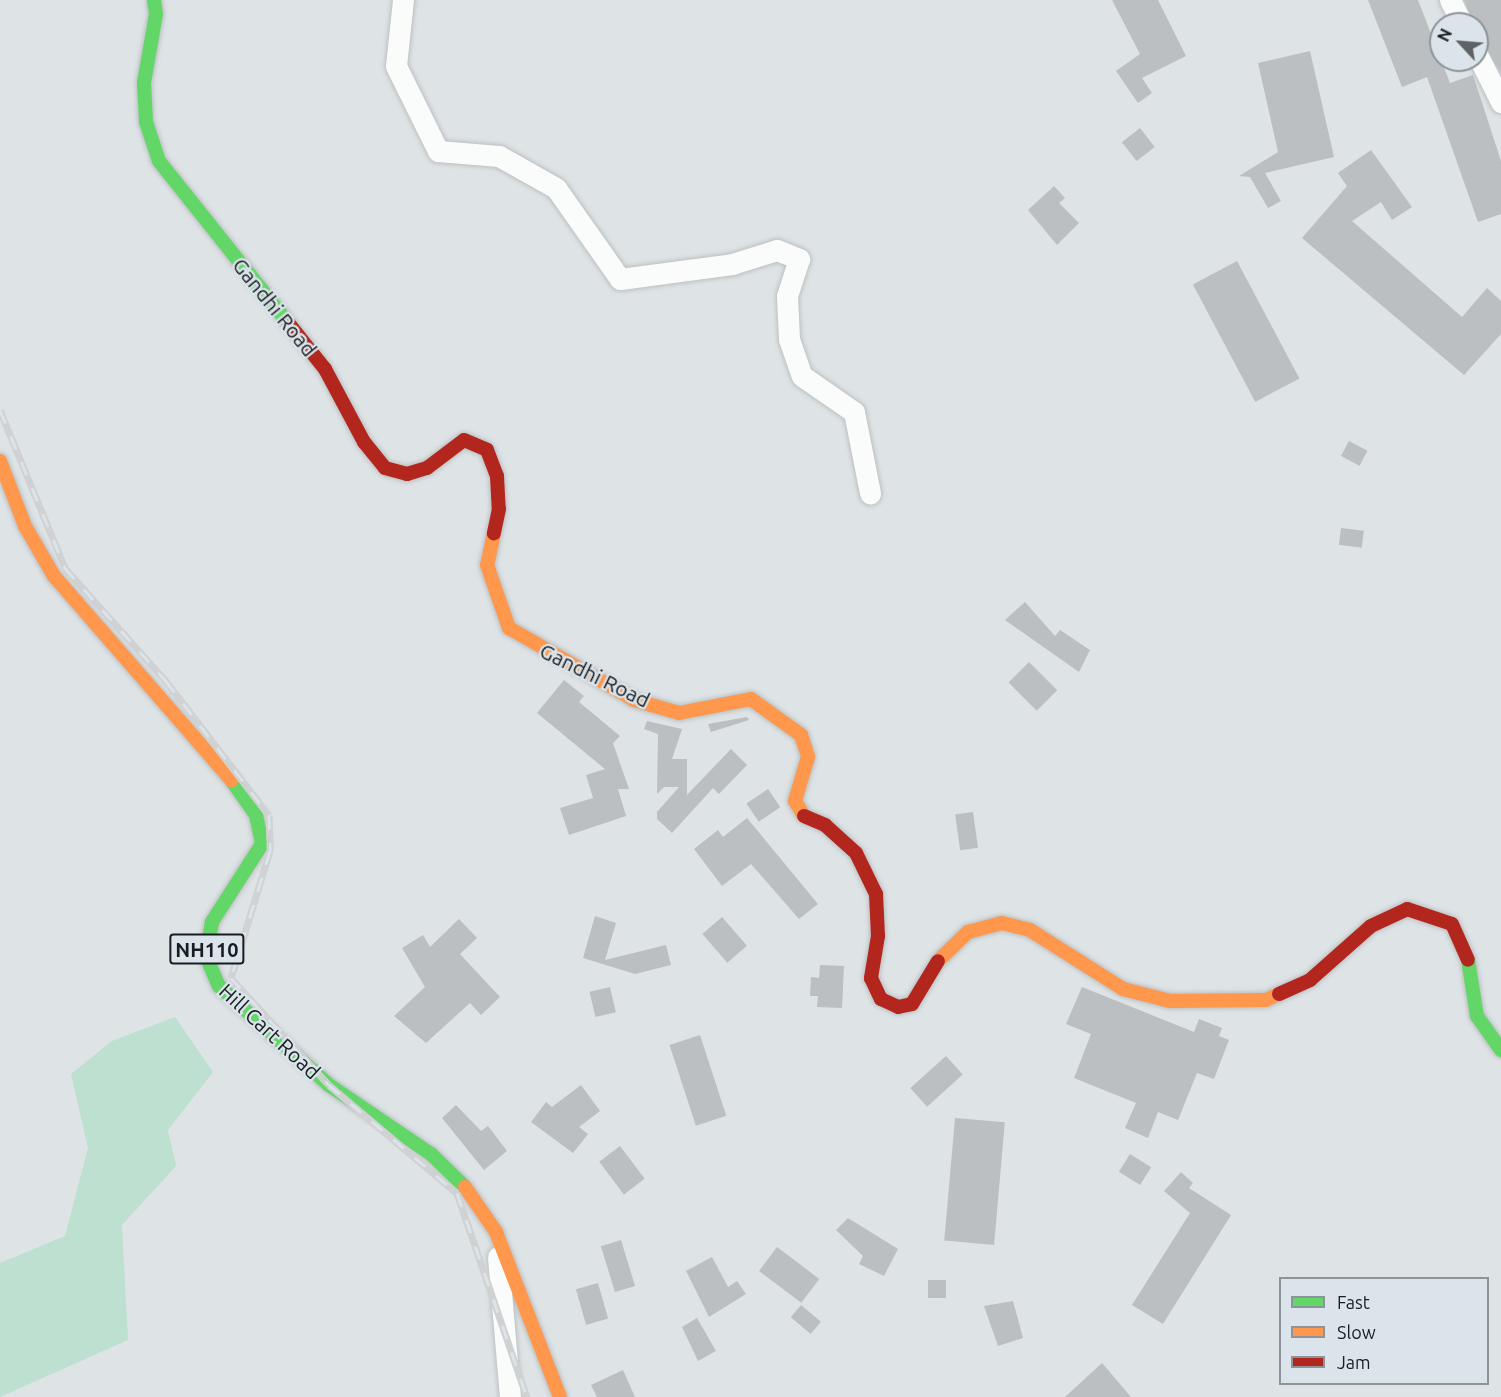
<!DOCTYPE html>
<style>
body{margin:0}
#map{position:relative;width:1501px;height:1397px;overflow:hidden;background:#dee3e6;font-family:Ubuntu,sans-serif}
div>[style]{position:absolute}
.green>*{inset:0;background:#bde0d1}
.building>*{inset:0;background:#bbbfc1;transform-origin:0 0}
.roads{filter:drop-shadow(0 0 2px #bcc0c2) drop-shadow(0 0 2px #bcc0c2)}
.street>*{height:21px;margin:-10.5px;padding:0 10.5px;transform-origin:10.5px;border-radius:10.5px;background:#fafbfb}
.fast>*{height:14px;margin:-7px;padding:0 7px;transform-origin:7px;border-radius:7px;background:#63d668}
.slow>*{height:14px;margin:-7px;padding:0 7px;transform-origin:7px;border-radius:7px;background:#ff974d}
.jam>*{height:14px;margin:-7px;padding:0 7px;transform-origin:7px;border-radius:7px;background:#b3261e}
.rail>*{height:7px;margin-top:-3.5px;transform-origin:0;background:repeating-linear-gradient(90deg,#dae4ea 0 14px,#d0d1d2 0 28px);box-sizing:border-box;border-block:2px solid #d0d1d2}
span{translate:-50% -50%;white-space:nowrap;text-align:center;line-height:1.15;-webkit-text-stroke:4.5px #dae4ea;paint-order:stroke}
.shield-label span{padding:2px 4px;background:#dae4ea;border:2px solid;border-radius:4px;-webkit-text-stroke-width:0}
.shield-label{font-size:20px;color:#191d1f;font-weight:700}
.street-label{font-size:21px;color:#191d1f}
.legend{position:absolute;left:1279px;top:1277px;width:210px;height:108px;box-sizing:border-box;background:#dae4ea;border:2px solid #8d9499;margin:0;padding:8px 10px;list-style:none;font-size:18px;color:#191d1f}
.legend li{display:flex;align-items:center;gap:12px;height:30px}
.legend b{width:30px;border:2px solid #8d9499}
.north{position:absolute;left:1429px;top:12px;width:60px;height:60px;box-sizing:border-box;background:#dae4ea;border:2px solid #8d9499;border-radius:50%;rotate:296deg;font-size:16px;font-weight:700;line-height:24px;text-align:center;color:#191d1f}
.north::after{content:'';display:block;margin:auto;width:21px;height:27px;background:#5e6265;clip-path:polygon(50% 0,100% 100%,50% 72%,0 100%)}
</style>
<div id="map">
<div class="green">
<div style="clip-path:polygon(175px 1017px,213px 1072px,168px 1130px,176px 1166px,122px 1225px,128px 1340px,0 1397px,0 1263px,65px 1236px,88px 1148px,71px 1074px,112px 1041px)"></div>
</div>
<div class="building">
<div style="clip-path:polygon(1112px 0,1158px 0,1186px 56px,1142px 78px,1152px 93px,1138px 103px,1116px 71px,1140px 54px)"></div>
<div style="clip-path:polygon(1368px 0,1418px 0,1450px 83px,1473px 75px,1501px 161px,1501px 214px,1478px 222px,1427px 77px,1402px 87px)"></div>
<div style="clip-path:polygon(1464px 0,1501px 0,1501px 73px,1481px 42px)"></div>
<div style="clip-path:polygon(1310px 51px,1334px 157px,1265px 173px,1281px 201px,1268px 208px,1250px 177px,1239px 176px,1278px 152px,1258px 63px)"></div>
<div style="left:1140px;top:128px;width:24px;height:23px;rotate:52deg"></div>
<div style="clip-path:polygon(1371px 150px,1412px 207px,1392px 220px,1381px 202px,1352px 221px,1462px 317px,1487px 288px,1501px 301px,1501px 334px,1464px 375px,1302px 238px,1347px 186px,1338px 173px)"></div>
<div style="clip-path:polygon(1054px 186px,1065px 198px,1059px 203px,1079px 223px,1057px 245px,1028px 210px)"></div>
<div style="left:1237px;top:261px;width:133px;height:50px;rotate:62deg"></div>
<div style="left:1349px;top:441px;width:21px;height:17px;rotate:28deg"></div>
<div style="left:1341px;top:528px;width:23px;height:17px;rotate:7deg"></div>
<div style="clip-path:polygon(1025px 602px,1055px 636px,1060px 630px,1090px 650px,1079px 672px,1005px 620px)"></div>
<div style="left:1029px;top:662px;width:40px;height:29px;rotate:45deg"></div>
<div style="clip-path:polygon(564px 680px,584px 696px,579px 702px,620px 736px,613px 743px,629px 789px,618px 789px,626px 816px,569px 835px,560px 808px,593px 798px,586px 775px,605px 769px,537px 713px)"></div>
<div style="clip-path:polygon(747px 717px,749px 720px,711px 732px,708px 724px)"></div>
<div style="clip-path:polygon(647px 721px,682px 729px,672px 759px,687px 759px,687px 795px,731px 749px,747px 765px,719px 794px,713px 788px,672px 833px,657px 819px,657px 812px,679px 787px,664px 787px,657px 794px,658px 734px,644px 729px)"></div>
<div style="left:768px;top:789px;width:22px;height:26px;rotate:56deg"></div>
<div style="left:973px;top:812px;width:36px;height:18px;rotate:82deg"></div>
<div style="clip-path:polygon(747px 818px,818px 904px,799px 919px,751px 864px,722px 886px,694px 849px,718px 830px,723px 837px)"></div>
<div style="clip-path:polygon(595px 916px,616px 923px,605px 960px,666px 945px,671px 965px,635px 974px,583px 958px)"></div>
<div style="left:722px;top:917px;width:38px;height:26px;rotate:49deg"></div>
<div style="clip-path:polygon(459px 919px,477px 938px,460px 954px,500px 997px,481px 1015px,470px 1003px,426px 1043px,394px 1016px,425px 987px,402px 948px,423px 935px,430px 947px)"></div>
<div style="clip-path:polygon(820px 965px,844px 966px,842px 1008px,817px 1007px,818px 996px,810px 996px,811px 977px,819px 978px)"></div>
<div style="left:610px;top:987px;width:26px;height:21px;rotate:77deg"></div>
<div style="clip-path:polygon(1082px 987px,1194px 1032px,1199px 1019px,1222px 1028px,1219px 1036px,1229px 1040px,1214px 1079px,1197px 1073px,1178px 1120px,1158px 1112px,1148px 1138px,1125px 1128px,1136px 1103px,1074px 1078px,1091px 1034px,1066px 1024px)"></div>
<div style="left:700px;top:1035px;width:85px;height:32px;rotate:72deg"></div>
<div style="left:946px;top:1056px;width:25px;height:48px;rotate:48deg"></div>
<div style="clip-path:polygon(581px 1085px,600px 1111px,579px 1127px,588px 1134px,573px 1153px,531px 1122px,546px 1102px,552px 1107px)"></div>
<div style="clip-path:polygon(456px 1105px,481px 1131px,488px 1126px,507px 1151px,484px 1170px,442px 1118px)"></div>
<div style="left:955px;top:1118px;width:50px;height:123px;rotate:5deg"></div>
<div style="left:620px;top:1146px;width:41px;height:26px;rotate:53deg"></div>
<div style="left:1130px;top:1154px;width:25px;height:21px;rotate:32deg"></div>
<div style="clip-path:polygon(1181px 1172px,1193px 1183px,1189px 1188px,1231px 1215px,1163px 1324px,1132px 1305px,1190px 1213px,1164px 1191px)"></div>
<div style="clip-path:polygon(848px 1218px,898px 1249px,884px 1276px,859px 1264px,863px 1256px,836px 1230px)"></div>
<div style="left:621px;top:1240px;width:48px;height:21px;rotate:73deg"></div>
<div style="left:777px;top:1247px;width:53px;height:30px;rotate:37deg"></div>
<div style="clip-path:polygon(712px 1257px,728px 1287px,737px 1281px,746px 1294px,709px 1317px,686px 1271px)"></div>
<div style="left:928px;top:1280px;width:18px;height:18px"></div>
<div style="left:598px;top:1283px;width:37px;height:23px;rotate:74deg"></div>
<div style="clip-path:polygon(1013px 1301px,1023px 1338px,998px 1346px,984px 1306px)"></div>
<div style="left:801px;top:1305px;width:26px;height:16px;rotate:40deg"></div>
<div style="clip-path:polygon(697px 1318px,716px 1351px,698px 1361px,682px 1327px)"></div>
<div style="clip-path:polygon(1102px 1363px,1131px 1397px,1065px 1397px)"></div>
<div style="clip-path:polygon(623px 1370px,635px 1397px,597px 1397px,591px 1385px)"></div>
</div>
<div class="roads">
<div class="street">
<div style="left:403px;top:0;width:66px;rotate:96.1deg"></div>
<div style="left:396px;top:66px;width:95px;rotate:63.7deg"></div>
<div style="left:438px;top:151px;width:61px;rotate:4.7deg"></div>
<div style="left:499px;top:156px;width:65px;rotate:29.3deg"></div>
<div style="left:556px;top:188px;width:111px;rotate:54.9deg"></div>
<div style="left:620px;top:279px;width:113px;rotate:-7.6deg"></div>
<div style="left:732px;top:264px;width:47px;rotate:-17.3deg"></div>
<div style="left:777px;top:250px;width:24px;rotate:22deg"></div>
<div style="left:799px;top:259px;width:39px;rotate:108deg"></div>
<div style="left:787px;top:296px;width:43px;rotate:87.3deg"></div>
<div style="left:789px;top:339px;width:39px;rotate:71deg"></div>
<div style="left:802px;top:376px;width:63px;rotate:34.7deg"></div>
<div style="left:854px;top:412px;width:83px;rotate:78.8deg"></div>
<div style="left:1450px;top:0;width:27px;rotate:63deg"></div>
<div style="left:1477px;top:54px;width:54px;rotate:63.4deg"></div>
<div style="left:498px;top:1257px;width:141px;rotate:85.1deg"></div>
</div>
<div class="fast">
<div style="left:154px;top:0;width:14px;rotate:82deg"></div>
<div style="left:156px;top:14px;width:70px;rotate:99.9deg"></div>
<div style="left:144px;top:83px;width:39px;rotate:87deg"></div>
<div style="left:146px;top:122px;width:41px;rotate:71.6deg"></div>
<div style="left:159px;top:161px;width:208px;rotate:51.4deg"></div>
<div style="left:232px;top:781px;width:42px;rotate:54.8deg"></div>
<div style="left:256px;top:815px;width:30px;rotate:78deg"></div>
<div style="left:262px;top:844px;width:93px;rotate:122.7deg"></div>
<div style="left:212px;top:922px;width:35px;rotate:100deg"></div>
<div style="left:206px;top:956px;width:33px;rotate:67deg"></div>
<div style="left:219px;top:986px;width:148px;rotate:42deg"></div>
<div style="left:329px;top:1085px;width:123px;rotate:34.1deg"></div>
<div style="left:431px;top:1154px;width:47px;rotate:44.1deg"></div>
<div style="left:1468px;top:960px;width:57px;rotate:80.9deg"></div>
<div style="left:1477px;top:1016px;width:42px;rotate:54.8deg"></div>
</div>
<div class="slow">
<div style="left:0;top:461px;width:70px;rotate:69deg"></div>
<div style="left:25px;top:526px;width:58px;rotate:59.9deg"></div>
<div style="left:54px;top:576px;width:271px;rotate:49deg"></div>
<div style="left:494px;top:533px;width:33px;rotate:102deg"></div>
<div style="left:487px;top:565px;width:67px;rotate:70.8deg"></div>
<div style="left:509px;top:628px;width:144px;rotate:29.9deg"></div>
<div style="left:634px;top:700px;width:47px;rotate:16.1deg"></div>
<div style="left:679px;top:713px;width:73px;rotate:-11deg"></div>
<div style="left:751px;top:699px;width:62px;rotate:35.8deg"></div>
<div style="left:801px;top:735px;width:23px;rotate:72deg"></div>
<div style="left:808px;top:757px;width:46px;rotate:106.5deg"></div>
<div style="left:795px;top:801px;width:17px;rotate:59deg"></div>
<div style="left:938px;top:961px;width:42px;rotate:-44deg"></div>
<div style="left:968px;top:932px;width:35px;rotate:-15deg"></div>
<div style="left:1002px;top:923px;width:29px;rotate:14deg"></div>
<div style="left:1030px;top:930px;width:110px;rotate:32.4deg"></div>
<div style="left:1123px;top:989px;width:49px;rotate:14.3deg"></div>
<div style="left:1170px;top:1001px;width:96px;rotate:-0.6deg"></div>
<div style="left:1266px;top:1000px;width:14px;rotate:-25deg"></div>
<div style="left:465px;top:1187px;width:55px;rotate:55.4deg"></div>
<div style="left:496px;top:1232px;width:177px;rotate:68.8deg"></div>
</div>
<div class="jam">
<div style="left:289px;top:324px;width:58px;rotate:51.3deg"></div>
<div style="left:325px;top:369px;width:83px;rotate:61.9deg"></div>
<div style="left:364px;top:442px;width:33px;rotate:51deg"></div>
<div style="left:385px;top:468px;width:23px;rotate:15deg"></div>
<div style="left:407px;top:474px;width:21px;rotate:-17deg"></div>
<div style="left:427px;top:468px;width:46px;rotate:-37.1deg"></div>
<div style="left:464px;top:440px;width:25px;rotate:23deg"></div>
<div style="left:487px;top:450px;width:28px;rotate:69deg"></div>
<div style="left:497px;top:476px;width:33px;rotate:87deg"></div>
<div style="left:499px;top:509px;width:25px;rotate:102deg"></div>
<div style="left:804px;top:816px;width:23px;rotate:23deg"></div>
<div style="left:825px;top:825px;width:42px;rotate:42.1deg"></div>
<div style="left:856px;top:853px;width:46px;rotate:64deg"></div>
<div style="left:876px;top:894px;width:42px;rotate:87.3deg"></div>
<div style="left:878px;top:936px;width:43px;rotate:99.5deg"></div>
<div style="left:871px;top:978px;width:23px;rotate:65deg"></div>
<div style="left:881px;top:999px;width:19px;rotate:25deg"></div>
<div style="left:898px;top:1007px;width:14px;rotate:-12deg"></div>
<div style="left:912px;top:1004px;width:50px;rotate:-58.8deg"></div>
<div style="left:1279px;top:994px;width:34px;rotate:-24deg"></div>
<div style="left:1310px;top:980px;width:81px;rotate:-41.5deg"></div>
<div style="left:1371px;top:926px;width:40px;rotate:-25deg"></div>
<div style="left:1407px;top:909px;width:47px;rotate:18.4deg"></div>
<div style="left:1452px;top:924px;width:39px;rotate:66deg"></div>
</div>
</div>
<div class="rail">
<div style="left:0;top:410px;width:171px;rotate:67.6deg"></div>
<div style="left:65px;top:568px;width:152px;rotate:48.2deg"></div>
<div style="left:166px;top:681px;width:169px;rotate:52.5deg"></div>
<div style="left:269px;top:815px;width:36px;rotate:88deg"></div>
<div style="left:270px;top:851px;width:133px;rotate:107.1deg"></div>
<div style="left:231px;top:978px;width:145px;rotate:47.5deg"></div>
<div style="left:329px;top:1085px;width:167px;rotate:40.2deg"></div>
<div style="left:457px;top:1193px;width:216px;rotate:71.1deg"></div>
</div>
<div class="shield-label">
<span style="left:207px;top:949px">NH110</span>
</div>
<div class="street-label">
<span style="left:275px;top:307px;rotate:51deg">Gandhi Road</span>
<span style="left:595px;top:675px;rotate:26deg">Gandhi Road</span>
<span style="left:270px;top:1031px;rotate:43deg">Hill Cart Road</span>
</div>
<ul class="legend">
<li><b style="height:8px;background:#63d668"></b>Fast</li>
<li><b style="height:8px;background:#ff974d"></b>Slow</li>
<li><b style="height:8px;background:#b3261e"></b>Jam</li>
</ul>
<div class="north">N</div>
</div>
